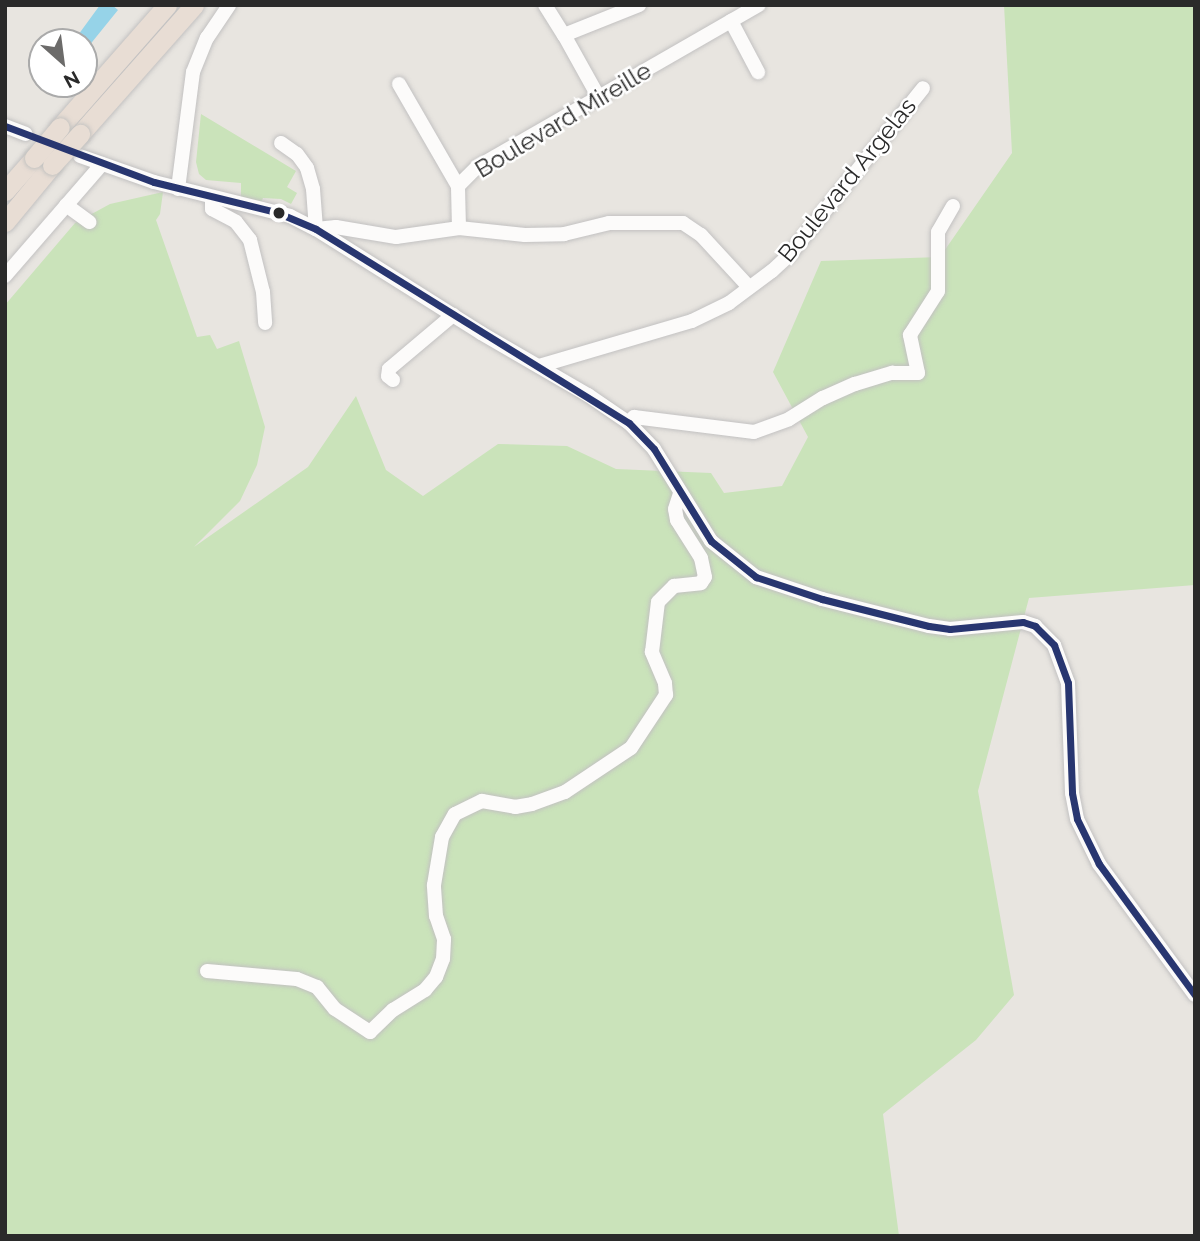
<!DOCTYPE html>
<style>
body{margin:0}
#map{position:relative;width:1200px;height:1241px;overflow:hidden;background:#e8e5e0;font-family:Raleway,sans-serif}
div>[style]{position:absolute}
.green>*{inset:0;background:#cae3ba}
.water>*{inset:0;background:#96d3e8}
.roads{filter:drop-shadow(0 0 2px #c2c1c1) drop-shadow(0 0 2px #c2c1c1)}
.minor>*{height:14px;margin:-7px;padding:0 7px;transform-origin:7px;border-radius:7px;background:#fcfbfa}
.highway>*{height:19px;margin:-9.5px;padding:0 9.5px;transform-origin:9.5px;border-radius:9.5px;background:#e8ddd4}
.bridges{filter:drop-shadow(0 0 2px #c4c3c1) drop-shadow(0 0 2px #c4c3c1)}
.highway-bridge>*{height:19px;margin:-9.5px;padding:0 9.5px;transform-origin:9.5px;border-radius:9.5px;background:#e8ddd4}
.bus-1>*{height:7px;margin:-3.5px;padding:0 3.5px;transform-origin:3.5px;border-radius:3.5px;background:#283670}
.dots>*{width:19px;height:19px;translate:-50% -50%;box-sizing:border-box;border:4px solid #fff;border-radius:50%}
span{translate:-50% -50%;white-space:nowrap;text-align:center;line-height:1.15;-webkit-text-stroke:5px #fff;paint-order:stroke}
.street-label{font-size:24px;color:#2a2a2a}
.frame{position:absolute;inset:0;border:7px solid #2a2a2a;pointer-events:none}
.north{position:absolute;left:28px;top:28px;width:70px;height:70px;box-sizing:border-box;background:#fff;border:2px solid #aaa;border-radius:50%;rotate:152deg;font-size:19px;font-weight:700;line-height:28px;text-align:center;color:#2a2a2a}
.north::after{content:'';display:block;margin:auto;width:24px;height:32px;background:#6c6b6a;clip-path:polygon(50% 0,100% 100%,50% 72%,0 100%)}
</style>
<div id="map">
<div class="green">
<div style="clip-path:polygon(1004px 5px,1195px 5px,1195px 585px,1029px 598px,978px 791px,1014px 995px,976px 1040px,883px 1114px,899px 1236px,5px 1236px,5px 305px,75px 223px,110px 204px,163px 192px,160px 214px,156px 220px,197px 337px,210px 335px,217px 349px,239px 341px,265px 427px,257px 465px,240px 501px,194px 547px,308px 467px,356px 396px,386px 470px,423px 496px,498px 444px,567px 446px,616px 469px,711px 473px,724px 493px,782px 486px,808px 437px,773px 372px,821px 261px,940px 257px,1012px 153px)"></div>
<div style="clip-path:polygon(201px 114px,296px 171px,287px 187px,297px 193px,291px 204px,281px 199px,263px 198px,261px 203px,241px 198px,241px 183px,206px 180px,199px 174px,196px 162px)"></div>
</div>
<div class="water">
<div style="clip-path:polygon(100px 5px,112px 5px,118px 10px,84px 52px,84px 42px,73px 42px)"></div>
</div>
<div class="roads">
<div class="minor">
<div style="left:545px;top:5px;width:36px;rotate:58deg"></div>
<div style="left:731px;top:21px;width:58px;rotate:62.1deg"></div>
<div style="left:399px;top:84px;width:118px;rotate:60deg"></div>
<div style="left:598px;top:96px;width:70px;rotate:-119.1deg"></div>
<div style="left:564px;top:35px;width:81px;rotate:-21.8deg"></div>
<div style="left:5px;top:126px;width:22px;rotate:21deg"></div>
<div style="left:281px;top:143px;width:19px;rotate:35deg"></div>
<div style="left:297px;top:154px;width:17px;rotate:54deg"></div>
<div style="left:307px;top:168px;width:22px;rotate:74deg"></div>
<div style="left:313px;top:189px;width:40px;rotate:85.7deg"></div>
<div style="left:316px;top:229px;width:20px;rotate:-6deg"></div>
<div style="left:336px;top:227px;width:61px;rotate:9.5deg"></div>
<div style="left:396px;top:237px;width:64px;rotate:-8.1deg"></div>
<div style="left:459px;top:228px;width:42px;rotate:-91.4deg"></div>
<div style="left:458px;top:186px;width:27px;rotate:-45deg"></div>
<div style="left:477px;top:167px;width:325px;rotate:-29.9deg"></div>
<div style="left:80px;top:156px;width:78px;rotate:19.4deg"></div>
<div style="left:154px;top:182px;width:140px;rotate:14deg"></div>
<div style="left:290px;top:216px;width:29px;rotate:27deg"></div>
<div style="left:316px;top:229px;width:195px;rotate:32.2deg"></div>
<div style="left:481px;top:333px;width:124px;rotate:30.1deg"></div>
<div style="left:588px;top:395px;width:50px;rotate:34.3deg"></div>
<div style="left:629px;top:423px;width:36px;rotate:46deg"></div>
<div style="left:654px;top:449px;width:108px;rotate:58.2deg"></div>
<div style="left:711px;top:541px;width:58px;rotate:38.7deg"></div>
<div style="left:756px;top:577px;width:70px;rotate:18.4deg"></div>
<div style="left:822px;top:599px;width:110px;rotate:14.2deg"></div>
<div style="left:929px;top:626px;width:21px;rotate:8deg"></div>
<div style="left:950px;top:629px;width:73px;rotate:-5.5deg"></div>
<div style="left:1023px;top:622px;width:13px;rotate:18deg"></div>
<div style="left:1035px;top:626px;width:27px;rotate:45deg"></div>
<div style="left:1054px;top:645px;width:40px;rotate:69.8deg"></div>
<div style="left:1068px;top:683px;width:110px;rotate:87.9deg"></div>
<div style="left:1072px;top:793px;width:26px;rotate:79deg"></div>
<div style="left:1077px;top:819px;width:50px;rotate:63.9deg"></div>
<div style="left:1099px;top:864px;width:162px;rotate:53.8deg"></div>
<div style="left:178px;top:189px;width:118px;rotate:-82.7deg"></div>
<div style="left:193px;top:72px;width:37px;rotate:-68deg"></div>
<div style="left:207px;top:38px;width:40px;rotate:-56deg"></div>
<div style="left:212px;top:197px;width:12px;rotate:90deg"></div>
<div style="left:212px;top:209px;width:27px;rotate:28deg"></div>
<div style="left:236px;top:222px;width:23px;rotate:52deg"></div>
<div style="left:250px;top:240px;width:54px;rotate:76deg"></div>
<div style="left:263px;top:292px;width:31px;rotate:86deg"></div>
<div style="left:66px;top:205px;width:29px;rotate:36deg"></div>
<div style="left:459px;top:228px;width:66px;rotate:6.1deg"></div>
<div style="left:525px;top:235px;width:39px;rotate:-1deg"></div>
<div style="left:564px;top:234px;width:46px;rotate:-13.7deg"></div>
<div style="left:609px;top:223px;width:74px"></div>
<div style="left:683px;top:223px;width:22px;rotate:34deg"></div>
<div style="left:701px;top:235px;width:71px;rotate:47.3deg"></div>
<div style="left:5px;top:276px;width:148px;rotate:-49.1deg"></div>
<div style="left:539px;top:366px;width:159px;rotate:-16.4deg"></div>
<div style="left:692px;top:321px;width:41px;rotate:-25.9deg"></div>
<div style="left:729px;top:303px;width:54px;rotate:-36.7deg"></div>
<div style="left:772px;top:271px;width:26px;rotate:-43deg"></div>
<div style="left:791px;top:253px;width:211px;rotate:-51.3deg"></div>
<div style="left:393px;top:380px;width:6px;rotate:-141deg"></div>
<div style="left:388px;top:376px;width:7px;rotate:-82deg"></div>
<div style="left:389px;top:369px;width:84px;rotate:-40.2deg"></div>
<div style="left:629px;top:423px;width:8px;rotate:-50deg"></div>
<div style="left:634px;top:417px;width:121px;rotate:7.1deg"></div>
<div style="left:754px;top:432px;width:37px;rotate:-20deg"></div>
<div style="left:789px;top:419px;width:40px;rotate:-32deg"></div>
<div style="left:823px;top:398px;width:35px;rotate:-24deg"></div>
<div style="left:855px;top:384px;width:39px;rotate:-17deg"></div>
<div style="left:892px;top:373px;width:26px"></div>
<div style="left:918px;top:373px;width:39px;rotate:-102deg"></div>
<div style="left:910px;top:335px;width:52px;rotate:-57.5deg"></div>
<div style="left:938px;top:291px;width:59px;rotate:-90deg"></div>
<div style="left:938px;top:232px;width:30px;rotate:-60deg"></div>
<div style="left:207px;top:971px;width:90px;rotate:5.1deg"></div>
<div style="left:297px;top:979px;width:22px;rotate:22deg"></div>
<div style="left:317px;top:987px;width:28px;rotate:51deg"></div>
<div style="left:335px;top:1009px;width:42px;rotate:33.3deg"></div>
<div style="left:370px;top:1032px;width:32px;rotate:-44deg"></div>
<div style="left:393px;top:1010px;width:38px;rotate:-32deg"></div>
<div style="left:425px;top:990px;width:17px;rotate:-50deg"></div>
<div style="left:436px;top:977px;width:19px;rotate:-69deg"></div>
<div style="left:443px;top:959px;width:20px;rotate:-87deg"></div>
<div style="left:444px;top:939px;width:24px;rotate:-109deg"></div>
<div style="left:436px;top:916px;width:31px;rotate:-94deg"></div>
<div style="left:434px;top:885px;width:49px;rotate:-80.5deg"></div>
<div style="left:442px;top:837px;width:26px;rotate:-61deg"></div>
<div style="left:455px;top:814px;width:30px;rotate:-26deg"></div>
<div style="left:482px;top:801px;width:34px;rotate:10deg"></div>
<div style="left:515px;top:807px;width:17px;rotate:-10deg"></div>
<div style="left:532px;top:804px;width:35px;rotate:-20deg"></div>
<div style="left:565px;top:792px;width:79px;rotate:-33.7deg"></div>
<div style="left:631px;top:748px;width:64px;rotate:-56.6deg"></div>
<div style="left:666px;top:695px;width:12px;rotate:-95deg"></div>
<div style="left:665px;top:683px;width:34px;rotate:-113deg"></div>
<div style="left:652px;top:652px;width:50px;rotate:-83.2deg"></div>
<div style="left:658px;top:602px;width:23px;rotate:-45deg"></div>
<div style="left:674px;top:586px;width:27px;rotate:-6deg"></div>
<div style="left:701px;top:583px;width:7px;rotate:-56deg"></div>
<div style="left:705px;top:577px;width:19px;rotate:-102deg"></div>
<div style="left:701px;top:558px;width:45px;rotate:-122.3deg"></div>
<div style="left:677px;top:520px;width:11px;rotate:-100deg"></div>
<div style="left:675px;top:509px;width:16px;rotate:-72deg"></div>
</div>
<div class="highway">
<div style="left:60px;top:127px;width:162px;rotate:-48.7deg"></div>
<div style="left:80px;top:134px;width:172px;rotate:-48.5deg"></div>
<div style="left:5px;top:191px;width:44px;rotate:-48.7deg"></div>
<div style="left:5px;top:222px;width:74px;rotate:-50.5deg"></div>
</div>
</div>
<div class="bridges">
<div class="highway-bridge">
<div style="left:34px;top:158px;width:40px;rotate:-50deg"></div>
<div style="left:52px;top:165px;width:42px;rotate:-47.9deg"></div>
</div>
</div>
<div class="bus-1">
<div style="left:5px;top:126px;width:159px;rotate:20.6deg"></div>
<div style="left:154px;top:182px;width:126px;rotate:13.8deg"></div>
<div style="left:276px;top:212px;width:43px;rotate:23deg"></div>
<div style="left:316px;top:229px;width:368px;rotate:31.8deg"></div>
<div style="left:629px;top:423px;width:36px;rotate:46deg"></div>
<div style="left:654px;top:449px;width:108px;rotate:58.2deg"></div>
<div style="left:711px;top:541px;width:58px;rotate:38.7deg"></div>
<div style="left:756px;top:577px;width:70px;rotate:18.4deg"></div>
<div style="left:822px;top:599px;width:110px;rotate:14.2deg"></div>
<div style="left:929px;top:626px;width:21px;rotate:8deg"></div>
<div style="left:950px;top:629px;width:73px;rotate:-5.5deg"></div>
<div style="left:1023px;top:622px;width:13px;rotate:18deg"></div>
<div style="left:1035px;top:626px;width:27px;rotate:45deg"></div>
<div style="left:1054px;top:645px;width:40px;rotate:69.8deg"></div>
<div style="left:1068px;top:683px;width:110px;rotate:87.9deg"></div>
<div style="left:1072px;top:793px;width:26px;rotate:79deg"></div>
<div style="left:1077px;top:819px;width:50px;rotate:63.9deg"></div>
<div style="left:1099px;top:864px;width:162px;rotate:53.8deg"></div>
</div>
<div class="dots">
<div style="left:279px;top:213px;background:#2a2a2a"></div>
</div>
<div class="street-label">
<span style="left:563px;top:120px;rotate:-31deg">Boulevard Mireille</span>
<span style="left:847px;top:180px;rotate:-51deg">Boulevard Argelas</span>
</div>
<div class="frame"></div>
<div class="north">N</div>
</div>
